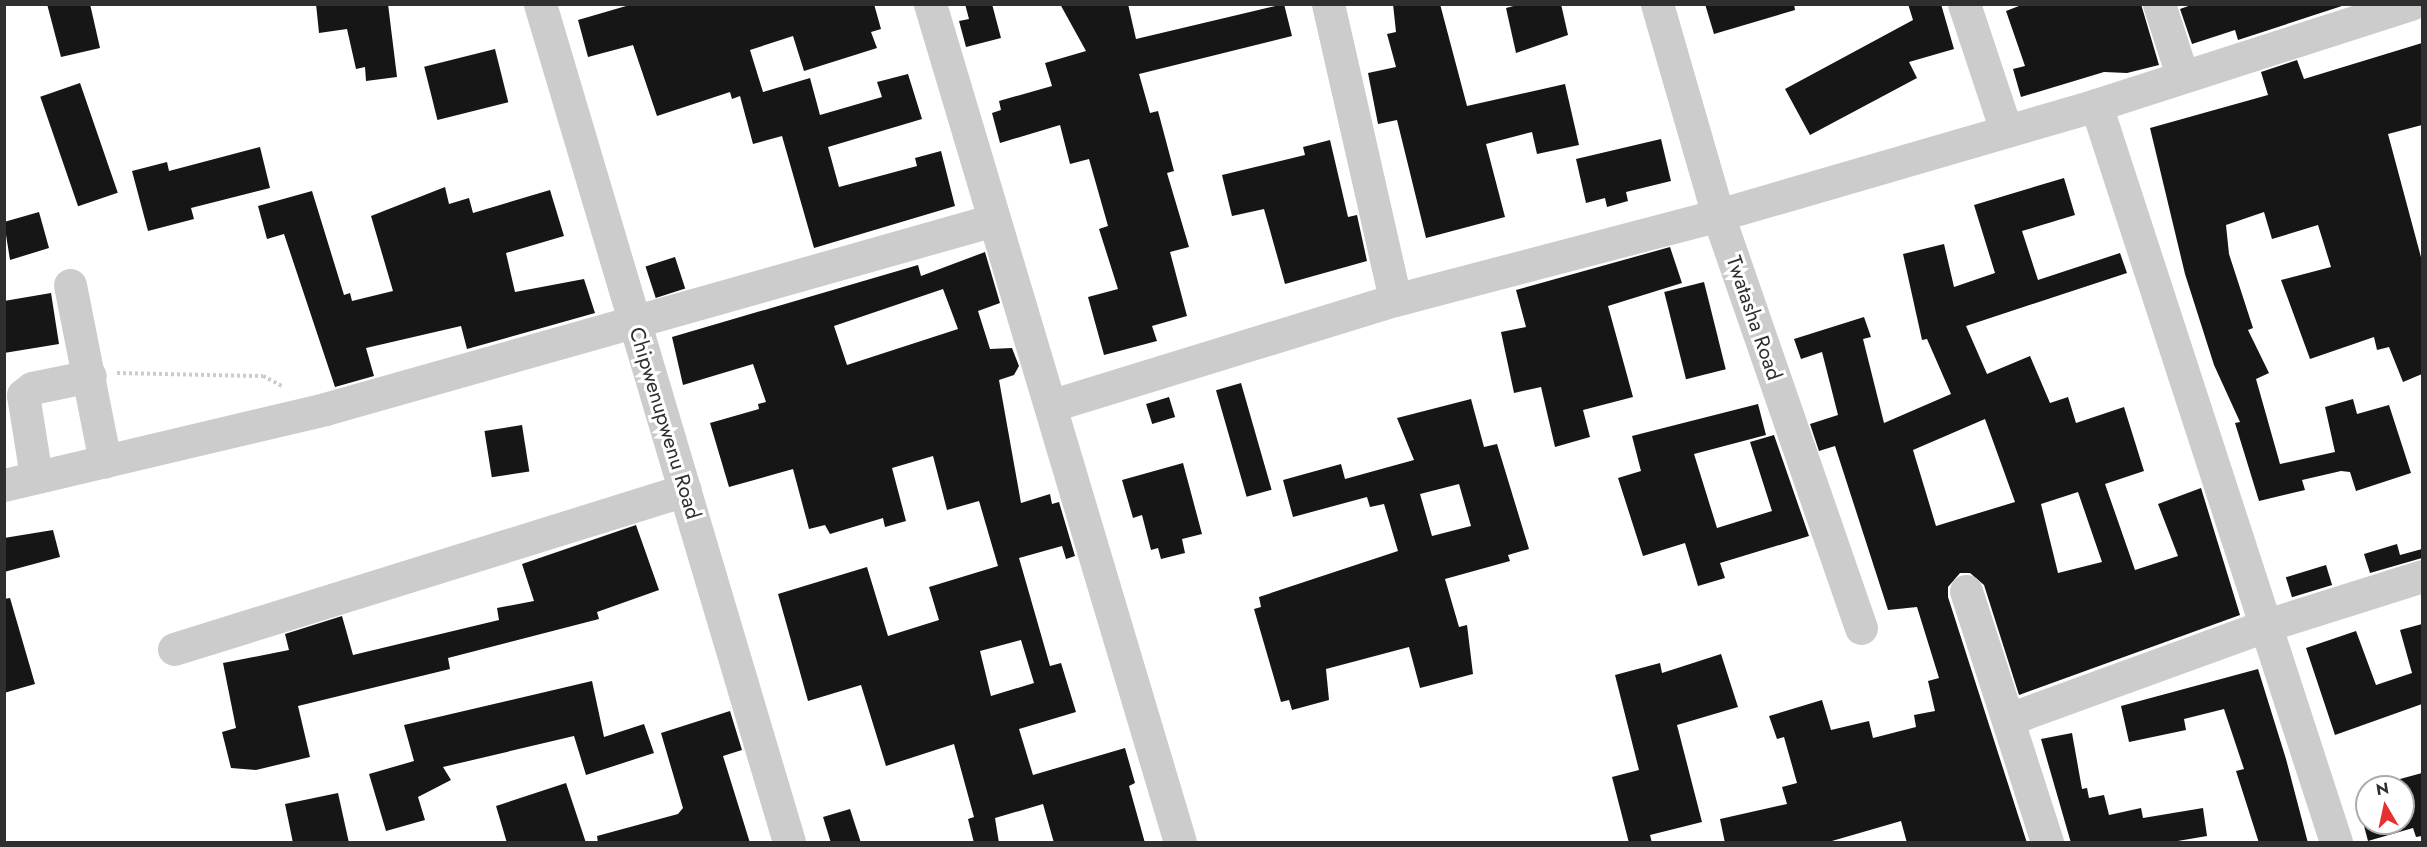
<!DOCTYPE html>
<style>
body{margin:0}
#map{position:relative;width:2427px;height:847px;overflow:hidden;background:#fff;font-family:Jost,sans-serif}
div>[style]{position:absolute}
.building>*{inset:0;background:#161616;transform-origin:0 0}
.path>*{height:4px;margin-top:-2px;transform-origin:0;background:repeating-linear-gradient(90deg,#ccc 0 3px,transparent 0 6px)}
.minor>*{height:33px;margin:-16.5px;padding:0 16.5px;transform-origin:16.5px;border-radius:16.5px;background:#ccc}
span{translate:-50% -50%;white-space:nowrap;text-align:center;line-height:1.15;-webkit-text-stroke:6px #fff;paint-order:stroke}
.street-label{font-size:21px;color:#2f2f2f}
.frame{position:absolute;inset:0;border:6px solid #2f2f2f;pointer-events:none}
.north{position:absolute;left:2355px;top:775px;width:60px;height:60px;box-sizing:border-box;background:#fff;border:2px solid #acacac;border-radius:50%;rotate:351deg;font-size:16px;font-weight:700;line-height:24px;text-align:center;color:#2f2f2f}
.north::after{content:'';display:block;margin:auto;width:21px;height:27px;background:#e53231;clip-path:polygon(50% 0,100% 100%,50% 72%,0 100%)}
</style>
<div id="map">
<div class="building">
<div style="clip-path:polygon(47px 4px,90px 4px,100px 48px,61px 57px)"></div>
<div style="clip-path:polygon(316px 4px,388px 4px,397px 77px,366px 81px,365px 67px,356px 69px,347px 29px,319px 33px)"></div>
<div style="clip-path:polygon(633px 4px,874px 4px,881px 29px,871px 32px,877px 48px,804px 71px,793px 36px,750px 50px,763px 92px,810px 78px,820px 115px,882px 97px,877px 82px,908px 74px,922px 119px,828px 147px,839px 187px,917px 166px,915px 158px,941px 151px,955px 206px,814px 248px,782px 136px,753px 144px,740px 96px,732px 99px,730px 92px,657px 116px,633px 45px,588px 57px,578px 20px)"></div>
<div style="clip-path:polygon(965px 4px,992px 4px,1001px 38px,966px 47px,959px 21px,969px 19px)"></div>
<div style="clip-path:polygon(1060px 4px,1128px 4px,1136px 39px,1284px 4px,1292px 36px,1139px 74px,1150px 113px,1158px 111px,1174px 171px,1167px 173px,1189px 247px,1170px 252px,1187px 316px,1152px 326px,1157px 341px,1104px 355px,1088px 297px,1118px 289px,1099px 229px,1108px 226px,1089px 159px,1070px 164px,1060px 125px,1000px 143px,992px 113px,1001px 110px,999px 101px,1052px 86px,1045px 63px,1086px 51px)"></div>
<div style="clip-path:polygon(1393px 4px,1440px 4px,1467px 106px,1565px 84px,1579px 145px,1537px 154px,1532px 132px,1486px 144px,1505px 217px,1426px 238px,1397px 120px,1378px 124px,1368px 73px,1396px 67px,1387px 34px,1396px 32px)"></div>
<div style="clip-path:polygon(1521px 4px,1561px 4px,1568px 35px,1516px 53px,1506px 8px)"></div>
<div style="clip-path:polygon(1705px 4px,1794px 4px,1795px 10px,1714px 34px)"></div>
<div style="clip-path:polygon(1908px 4px,1941px 4px,1954px 49px,1909px 62px,1917px 78px,1810px 135px,1785px 89px,1913px 20px)"></div>
<div style="clip-path:polygon(2024px 4px,2141px 4px,2159px 65px,2127px 73px,2104px 72px,2021px 97px,2013px 69px,2025px 66px,2006px 11px)"></div>
<div style="clip-path:polygon(2194px 4px,2348px 4px,2238px 40px,2235px 30px,2192px 44px,2180px 9px)"></div>
<div style="clip-path:polygon(2422px 43px,2422px 125px,2388px 134px,2422px 261px,2422px 374px,2403px 382px,2389px 347px,2377px 350px,2374px 337px,2310px 359px,2281px 280px,2331px 267px,2318px 225px,2272px 239px,2264px 212px,2226px 225px,2229px 254px,2253px 328px,2248px 330px,2269px 373px,2256px 379px,2280px 464px,2335px 452px,2325px 407px,2353px 399px,2357px 414px,2389px 405px,2411px 473px,2356px 491px,2350px 472px,2341px 471px,2302px 480px,2305px 490px,2259px 501px,2235px 423px,2240px 422px,2214px 365px,2185px 274px,2150px 128px,2268px 95px,2261px 72px,2297px 60px,2304px 79px)"></div>
<div style="left:495px;top:49px;width:55px;height:73px;rotate:76deg"></div>
<div style="left:80px;top:83px;width:116px;height:42px;rotate:71deg"></div>
<div style="clip-path:polygon(1661px 139px,1671px 181px,1626px 192px,1628px 201px,1607px 207px,1605px 198px,1586px 203px,1576px 159px)"></div>
<div style="clip-path:polygon(1330px 140px,1348px 217px,1357px 215px,1367px 261px,1285px 284px,1264px 209px,1232px 216px,1222px 175px,1305px 155px,1303px 147px)"></div>
<div style="clip-path:polygon(260px 147px,270px 188px,191px 208px,194px 219px,148px 231px,132px 171px,167px 162px,169px 171px)"></div>
<div style="clip-path:polygon(evenodd,2064px 178px,2075px 215px,2022px 231px,2038px 280px,2120px 253px,2127px 273px,1966px 326px,1987px 374px,2030px 356px,2050px 403px,2068px 397px,2076px 423px,2124px 407px,2144px 471px,2105px 484px,2135px 570px,2178px 556px,2158px 504px,2201px 488px,2240px 615px,2019px 695px,1984px 585px,1970px 573px,1960px 573px,1948px 587px,1948px 597px,2027px 843px,1907px 843px,1901px 821px,1825px 843px,1725px 843px,1720px 819px,1787px 804px,1782px 787px,1797px 783px,1784px 737px,1777px 739px,1769px 716px,1822px 700px,1831px 730px,1869px 721px,1873px 738px,1916px 727px,1914px 715px,1935px 711px,1928px 681px,1939px 678px,1917px 607px,1888px 610px,1835px 446px,1819px 451px,1810px 424px,1838px 415px,1822px 352px,1801px 359px,1794px 339px,1864px 317px,1871px 337px,1863px 339px,1884px 423px,1951px 394px,1927px 339px,1922px 340px,1903px 254px,1944px 244px,1954px 287px,1995px 273px,1974px 205px,2064px 178px,1985px 419px,2015px 502px,1936px 526px,1913px 450px,1985px 419px,2064px 178px,2078px 492px,2102px 562px,2058px 573px,2041px 504px,2078px 492px)"></div>
<div style="clip-path:polygon(445px 187px,449px 204px,469px 198px,473px 213px,550px 190px,564px 236px,506px 253px,515px 292px,584px 279px,595px 313px,467px 349px,461px 326px,366px 348px,374px 376px,335px 387px,284px 234px,267px 239px,258px 206px,312px 191px,344px 295px,350px 293px,352px 301px,393px 291px,371px 216px)"></div>
<div style="clip-path:polygon(39px 212px,49px 248px,10px 260px,4px 222px)"></div>
<div style="clip-path:polygon(1670px 247px,1682px 283px,1608px 306px,1633px 397px,1583px 410px,1590px 437px,1555px 447px,1541px 387px,1514px 393px,1501px 332px,1526px 327px,1516px 290px)"></div>
<div style="clip-path:polygon(evenodd,985px 252px,1000px 303px,978px 311px,990px 349px,1012px 348px,1019px 366px,1014px 375px,999px 380px,1021px 503px,1050px 494px,1052px 504px,1059px 502px,1075px 556px,1066px 559px,1062px 546px,1019px 558px,1050px 666px,1061px 663px,1076px 712px,1019px 729px,1033px 775px,1125px 748px,1135px 783px,1129px 786px,1145px 843px,1054px 843px,1043px 804px,995px 818px,999px 843px,974px 843px,968px 819px,974px 817px,954px 744px,886px 766px,861px 685px,808px 701px,778px 594px,867px 567px,888px 636px,939px 620px,929px 587px,998px 566px,979px 501px,947px 510px,933px 456px,892px 468px,906px 521px,885px 527px,883px 518px,830px 534px,825px 525px,809px 529px,793px 469px,729px 487px,710px 423px,759px 409px,758px 404px,766px 402px,753px 364px,683px 385px,672px 337px,918px 265px,921px 276px,985px 252px,943px 289px,958px 329px,847px 365px,834px 326px,943px 289px,985px 252px,1021px 640px,1034px 683px,991px 696px,980px 651px,1021px 640px)"></div>
<div style="left:675px;top:257px;width:33px;height:31px;rotate:72deg"></div>
<div style="left:1704px;top:282px;width:90px;height:41px;rotate:76deg"></div>
<div style="clip-path:polygon(51px 293px,59px 344px,4px 353px,4px 301px)"></div>
<div style="left:1241px;top:383px;width:111px;height:26px;rotate:74deg"></div>
<div style="left:1169px;top:397px;width:21px;height:24px;rotate:73deg"></div>
<div style="clip-path:polygon(evenodd,1471px 399px,1484px 447px,1497px 444px,1529px 549px,1508px 555px,1510px 561px,1445px 579px,1459px 627px,1467px 625px,1473px 674px,1420px 688px,1409px 647px,1326px 669px,1329px 700px,1292px 710px,1289px 700px,1281px 702px,1254px 609px,1261px 607px,1259px 597px,1398px 551px,1384px 504px,1370px 507px,1367px 497px,1293px 517px,1283px 480px,1341px 464px,1345px 479px,1414px 460px,1397px 418px,1471px 399px,1459px 484px,1471px 526px,1432px 536px,1420px 494px,1459px 484px)"></div>
<div style="clip-path:polygon(1758px 404px,1766px 435px,1694px 454px,1717px 528px,1772px 511px,1750px 442px,1774px 435px,1809px 536px,1720px 563px,1725px 578px,1698px 586px,1685px 543px,1643px 556px,1618px 478px,1641px 471px,1632px 436px)"></div>
<div style="left:522px;top:425px;width:47px;height:38px;rotate:81deg"></div>
<div style="clip-path:polygon(1183px 463px,1202px 534px,1182px 539px,1185px 553px,1161px 559px,1158px 548px,1151px 550px,1142px 515px,1133px 518px,1122px 480px)"></div>
<div style="clip-path:polygon(636px 525px,659px 590px,597px 612px,599px 619px,448px 658px,450px 669px,298px 706px,310px 757px,256px 770px,231px 768px,222px 732px,236px 728px,223px 663px,289px 650px,285px 634px,342px 616px,353px 655px,499px 620px,497px 608px,534px 601px,522px 564px)"></div>
<div style="clip-path:polygon(53px 530px,60px 557px,4px 572px,4px 538px)"></div>
<div style="clip-path:polygon(2397px 544px,2400px 555px,2422px 549px,2422px 558px,2370px 573px,2364px 554px)"></div>
<div style="left:2326px;top:565px;width:21px;height:42px;rotate:73deg"></div>
<div style="clip-path:polygon(10px 598px,35px 684px,4px 693px,4px 599px)"></div>
<div style="clip-path:polygon(2422px 624px,2422px 704px,2335px 735px,2306px 648px,2356px 631px,2376px 685px,2412px 673px,2400px 630px)"></div>
<div style="clip-path:polygon(1721px 654px,1738px 707px,1677px 725px,1702px 822px,1650px 835px,1652px 843px,1629px 843px,1612px 777px,1639px 770px,1615px 675px,1660px 663px,1662px 673px)"></div>
<div style="clip-path:polygon(2258px 669px,2286px 759px,2308px 843px,2259px 843px,2236px 771px,2244px 769px,2224px 709px,2184px 719px,2186px 730px,2129px 742px,2121px 706px)"></div>
<div style="clip-path:polygon(592px 681px,604px 737px,644px 724px,654px 753px,586px 775px,574px 736px,443px 767px,451px 780px,418px 797px,425px 820px,386px 831px,369px 774px,414px 761px,404px 725px)"></div>
<div style="clip-path:polygon(730px 711px,742px 750px,723px 756px,750px 843px,598px 843px,597px 836px,678px 814px,683px 808px,661px 733px)"></div>
<div style="clip-path:polygon(2072px 733px,2082px 789px,2087px 788px,2089px 798px,2104px 795px,2109px 815px,2141px 808px,2143px 818px,2203px 808px,2207px 836px,2166px 843px,2071px 843px,2041px 739px)"></div>
<div style="clip-path:polygon(2422px 773px,2422px 836px,2416px 837px,2413px 828px,2368px 841px,2360px 811px,2367px 809px,2367px 823px,2403px 823px,2400px 779px)"></div>
<div style="clip-path:polygon(566px 783px,586px 843px,507px 843px,496px 806px)"></div>
<div style="clip-path:polygon(338px 793px,349px 843px,293px 843px,285px 804px)"></div>
<div style="clip-path:polygon(850px 809px,861px 843px,831px 843px,823px 817px)"></div>
</div>
<div class="path">
<div style="left:117px;top:373px;width:146px;rotate:1.2deg"></div>
<div style="left:263px;top:376px;width:24px;rotate:28deg"></div>
</div>
<div class="minor">
<div style="left:540px;top:4px;width:874px;rotate:73.45deg"></div>
<div style="left:930px;top:4px;width:874px;rotate:73.39deg"></div>
<div style="left:1328px;top:4px;width:303px;rotate:77.2deg"></div>
<div style="left:1657px;top:4px;width:220px;rotate:73.9deg"></div>
<div style="left:1718px;top:215px;width:437px;rotate:70.9deg"></div>
<div style="left:1964px;top:4px;width:133px;rotate:71.6deg"></div>
<div style="left:2159px;top:4px;width:75px;rotate:72.1deg"></div>
<div style="left:2096px;top:105px;width:775px;rotate:71.96deg"></div>
<div style="left:70px;top:285px;width:180px;rotate:78.8deg"></div>
<div style="left:1053px;top:405px;width:358px;rotate:-17.1deg"></div>
<div style="left:1395px;top:300px;width:334px;rotate:-14.7deg"></div>
<div style="left:1718px;top:215px;width:394px;rotate:-16.2deg"></div>
<div style="left:2096px;top:105px;width:331px;rotate:-17.8deg"></div>
<div style="left:36px;top:476px;width:82px;rotate:-99.1deg"></div>
<div style="left:23px;top:395px;width:11px;rotate:-38deg"></div>
<div style="left:32px;top:388px;width:59px;rotate:-11.7deg"></div>
<div style="left:4px;top:485px;width:330px;rotate:-13.3deg"></div>
<div style="left:325px;top:409px;width:695px;rotate:-15.78deg"></div>
<div style="left:1966px;top:591px;width:264px;rotate:72.1deg"></div>
<div style="left:174px;top:649px;width:535px;rotate:-17.28deg"></div>
<div style="left:2009px;top:719px;width:275px;rotate:-20deg"></div>
<div style="left:2267px;top:625px;width:163px;rotate:-17.5deg"></div>
</div>
<div class="street-label">
<span style="left:1754px;top:318px;rotate:71deg">Twatasha Road</span>
<span style="left:665px;top:423px;rotate:73deg">Chipwenupwenu Road</span>
</div>
<div class="frame"></div>
<div class="north">N</div>
</div>
